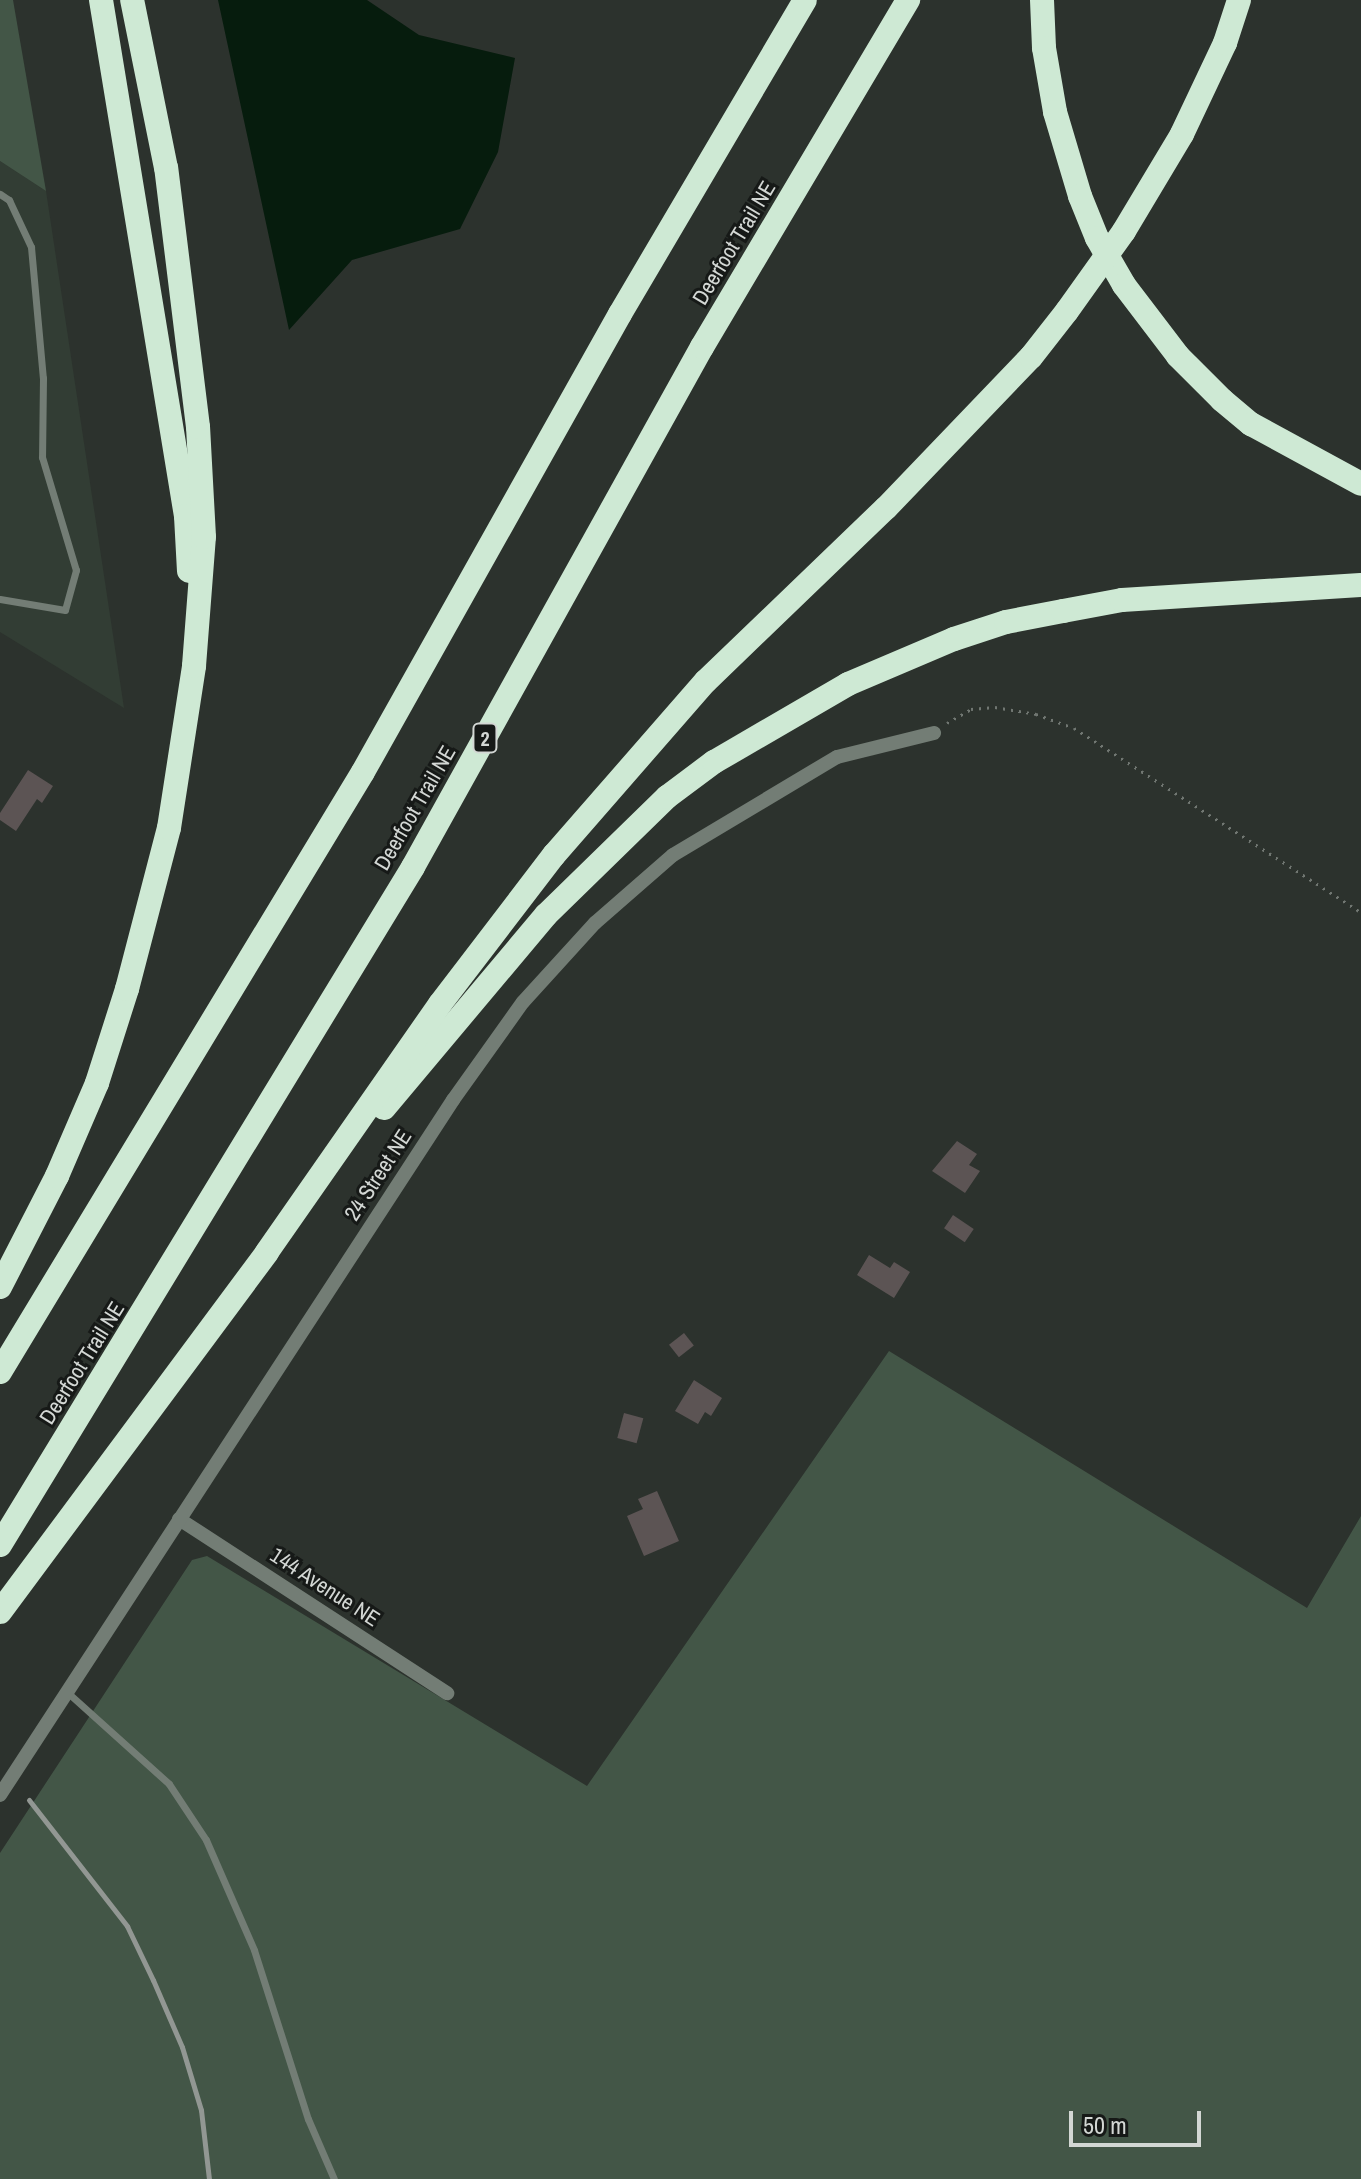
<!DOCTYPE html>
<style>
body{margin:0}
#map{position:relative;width:1361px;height:2179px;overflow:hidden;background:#2c322d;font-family:"Archivo Narrow",sans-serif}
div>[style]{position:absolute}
.built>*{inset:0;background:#323d34}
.green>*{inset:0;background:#435647}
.water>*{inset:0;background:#061c0d}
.building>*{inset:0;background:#5c5454;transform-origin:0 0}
.path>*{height:3px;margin-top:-1.5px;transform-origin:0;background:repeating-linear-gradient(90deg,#717772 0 2px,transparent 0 8px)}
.lane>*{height:7px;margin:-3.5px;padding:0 3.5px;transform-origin:3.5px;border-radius:3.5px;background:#737d75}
.street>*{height:14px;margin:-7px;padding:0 7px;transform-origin:7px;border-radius:7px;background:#737d75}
.highway>*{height:24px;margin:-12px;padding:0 12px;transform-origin:12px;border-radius:12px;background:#cee9d4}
.rail>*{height:5px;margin:-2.5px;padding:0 2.5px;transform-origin:2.5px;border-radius:2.5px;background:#929793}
.highway-bridge>*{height:24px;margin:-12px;padding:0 12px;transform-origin:12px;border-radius:12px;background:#cee9d4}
span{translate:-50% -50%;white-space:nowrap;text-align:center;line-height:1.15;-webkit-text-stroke:6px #161917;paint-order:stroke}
.shield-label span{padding:2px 6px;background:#161917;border:2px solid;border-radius:6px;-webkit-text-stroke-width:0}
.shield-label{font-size:20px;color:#d3d7d4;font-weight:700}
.street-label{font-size:22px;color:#d3d7d4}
.scale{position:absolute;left:1069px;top:2111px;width:132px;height:36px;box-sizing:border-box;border:4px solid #d3d7d4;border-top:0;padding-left:10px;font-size:24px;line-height:28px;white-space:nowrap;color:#d3d7d4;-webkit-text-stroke:6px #161917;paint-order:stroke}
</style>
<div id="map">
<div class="built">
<div style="clip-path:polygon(0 161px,46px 191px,124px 708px,0 632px)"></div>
</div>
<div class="green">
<div style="clip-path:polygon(0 0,13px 0,46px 191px,0 161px)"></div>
<div style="clip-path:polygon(889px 1351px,1307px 1608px,1361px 1516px,1361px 2179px,0 2179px,0 1853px,192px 1560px,207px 1556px,587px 1786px)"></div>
</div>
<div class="water">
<div style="clip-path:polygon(218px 0,367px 0,419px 35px,515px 58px,498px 152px,460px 229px,352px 260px,289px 330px)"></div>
</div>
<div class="building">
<div style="clip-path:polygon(28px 770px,53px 786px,42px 803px,37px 799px,16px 831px,0 820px,0 813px)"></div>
<div style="clip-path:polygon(957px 1141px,977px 1154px,969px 1165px,980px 1171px,965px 1193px,932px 1171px)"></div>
<div style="left:953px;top:1215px;width:25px;height:16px;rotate:34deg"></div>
<div style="clip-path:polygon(869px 1255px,890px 1268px,894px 1262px,910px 1272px,894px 1298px,857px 1275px)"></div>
<div style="left:684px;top:1333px;width:16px;height:19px;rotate:52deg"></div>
<div style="clip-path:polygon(694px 1380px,722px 1398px,711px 1416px,705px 1412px,698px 1424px,675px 1411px)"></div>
<div style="left:624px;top:1413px;width:20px;height:26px;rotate:15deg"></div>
<div style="clip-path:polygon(657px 1491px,679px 1541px,644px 1556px,627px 1516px,643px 1509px,638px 1499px)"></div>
</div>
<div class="path">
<div style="left:947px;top:723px;width:28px;rotate:-30deg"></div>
<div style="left:971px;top:709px;width:24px;rotate:-5deg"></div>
<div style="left:995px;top:707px;width:42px;rotate:9.7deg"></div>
<div style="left:1036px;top:714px;width:40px;rotate:20.2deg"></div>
<div style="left:1074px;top:728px;width:341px;rotate:32.7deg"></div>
</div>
<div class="lane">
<div style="left:0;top:194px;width:11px;rotate:34deg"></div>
<div style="left:9px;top:200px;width:52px;rotate:64.9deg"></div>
<div style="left:31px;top:247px;width:132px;rotate:84.8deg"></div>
<div style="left:43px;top:378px;width:79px;rotate:90.7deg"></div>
<div style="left:42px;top:457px;width:118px;rotate:73.3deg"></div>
<div style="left:76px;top:570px;width:41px;rotate:105.4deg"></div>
<div style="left:65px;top:610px;width:66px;rotate:-170.4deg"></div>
<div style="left:67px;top:1692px;width:137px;rotate:42deg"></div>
<div style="left:169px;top:1784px;width:67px;rotate:56.5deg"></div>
<div style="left:206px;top:1840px;width:120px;rotate:66.4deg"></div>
<div style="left:254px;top:1950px;width:177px;rotate:72.3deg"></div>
<div style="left:308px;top:2119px;width:65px;rotate:66.6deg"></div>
</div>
<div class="street">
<div style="left:179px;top:1519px;width:320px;rotate:33deg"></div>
<div style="left:0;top:1795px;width:830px;rotate:-56.9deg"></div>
<div style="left:453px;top:1100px;width:120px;rotate:-54.5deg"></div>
<div style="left:523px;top:1002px;width:107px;rotate:-47.7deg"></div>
<div style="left:595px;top:923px;width:103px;rotate:-41.1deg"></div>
<div style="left:673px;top:855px;width:191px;rotate:-30.9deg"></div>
<div style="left:837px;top:757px;width:100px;rotate:-13.9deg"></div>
</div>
<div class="highway">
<div style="left:101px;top:0;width:523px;rotate:80.65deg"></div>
<div style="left:186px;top:516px;width:55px;rotate:86.9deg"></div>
<div style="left:1042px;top:0;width:48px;rotate:87.6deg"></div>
<div style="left:1044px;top:48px;width:65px;rotate:80.2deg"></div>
<div style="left:1055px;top:112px;width:88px;rotate:73.4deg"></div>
<div style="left:1080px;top:196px;width:45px;rotate:68deg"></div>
<div style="left:1097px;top:238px;width:54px;rotate:60.1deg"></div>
<div style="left:1124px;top:285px;width:89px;rotate:52.7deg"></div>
<div style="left:1178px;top:356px;width:62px;rotate:45deg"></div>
<div style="left:1222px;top:400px;width:38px;rotate:40deg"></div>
<div style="left:1251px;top:424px;width:125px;rotate:28.6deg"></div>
<div style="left:1124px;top:231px;width:113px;rotate:-59.1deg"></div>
<div style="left:1182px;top:134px;width:101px;rotate:-64.7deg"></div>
<div style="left:1225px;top:43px;width:45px;rotate:-72deg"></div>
<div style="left:384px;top:1108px;width:252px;rotate:-50deg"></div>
<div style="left:546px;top:915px;width:169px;rotate:-44.3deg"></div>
<div style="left:667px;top:797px;width:59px;rotate:-36.7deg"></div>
<div style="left:714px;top:762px;width:155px;rotate:-30.2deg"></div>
<div style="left:848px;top:684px;width:115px;rotate:-23deg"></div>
<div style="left:954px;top:639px;width:55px;rotate:-18.1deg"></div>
<div style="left:1006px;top:622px;width:58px;rotate:-10.9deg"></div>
<div style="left:1063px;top:611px;width:60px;rotate:-10.6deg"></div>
<div style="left:1122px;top:600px;width:239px;rotate:-3.6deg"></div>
<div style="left:0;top:1287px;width:125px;rotate:-62.8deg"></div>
<div style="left:57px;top:1176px;width:101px;rotate:-66.7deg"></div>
<div style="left:97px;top:1083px;width:99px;rotate:-72.3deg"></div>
<div style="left:127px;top:989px;width:166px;rotate:-75.4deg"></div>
<div style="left:169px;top:828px;width:164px;rotate:-81.2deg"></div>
<div style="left:194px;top:666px;width:129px;rotate:-85.6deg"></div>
<div style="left:204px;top:537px;width:110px;rotate:-93.1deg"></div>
<div style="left:198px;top:427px;width:261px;rotate:-97deg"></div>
<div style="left:166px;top:168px;width:171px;rotate:-101.4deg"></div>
<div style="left:0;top:1372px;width:701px;rotate:-58.83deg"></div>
<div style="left:363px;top:772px;width:525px;rotate:-60.7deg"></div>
<div style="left:620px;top:314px;width:364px;rotate:-59.5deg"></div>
<div style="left:0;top:1545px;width:794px;rotate:-58.65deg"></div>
<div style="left:413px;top:867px;width:595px;rotate:-60.94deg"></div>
<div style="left:702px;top:347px;width:404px;rotate:-59.3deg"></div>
<div style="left:0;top:1612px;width:448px;rotate:-53.4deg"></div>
<div style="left:267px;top:1252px;width:302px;rotate:-55.1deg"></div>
<div style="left:440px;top:1004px;width:188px;rotate:-52.6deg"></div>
<div style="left:554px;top:855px;width:231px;rotate:-48.9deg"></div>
<div style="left:706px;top:681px;width:250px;rotate:-43.9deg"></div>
<div style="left:886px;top:508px;width:209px;rotate:-46.2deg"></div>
<div style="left:1031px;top:357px;width:58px;rotate:-52deg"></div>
</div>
<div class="rail">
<div style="left:29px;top:1800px;width:160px;rotate:52.1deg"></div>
<div style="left:127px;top:1926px;width:60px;rotate:64.3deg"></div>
<div style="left:153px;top:1980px;width:73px;rotate:66.6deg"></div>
<div style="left:182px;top:2047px;width:66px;rotate:73.2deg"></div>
<div style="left:201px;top:2110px;width:69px;rotate:83.4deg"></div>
</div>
<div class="highway-bridge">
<div style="left:1067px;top:311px;width:98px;rotate:-54.5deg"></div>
</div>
<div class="shield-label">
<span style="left:485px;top:738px">2</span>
</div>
<div class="street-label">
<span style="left:734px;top:243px;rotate:-59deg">Deerfoot Trail NE</span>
<span style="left:415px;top:808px;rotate:-60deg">Deerfoot Trail NE</span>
<span style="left:378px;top:1175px;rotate:-57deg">24 Street NE</span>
<span style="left:82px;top:1363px;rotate:-58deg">Deerfoot Trail NE</span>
<span style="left:325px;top:1587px;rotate:33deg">144 Avenue NE</span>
</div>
<div class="scale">50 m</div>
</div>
